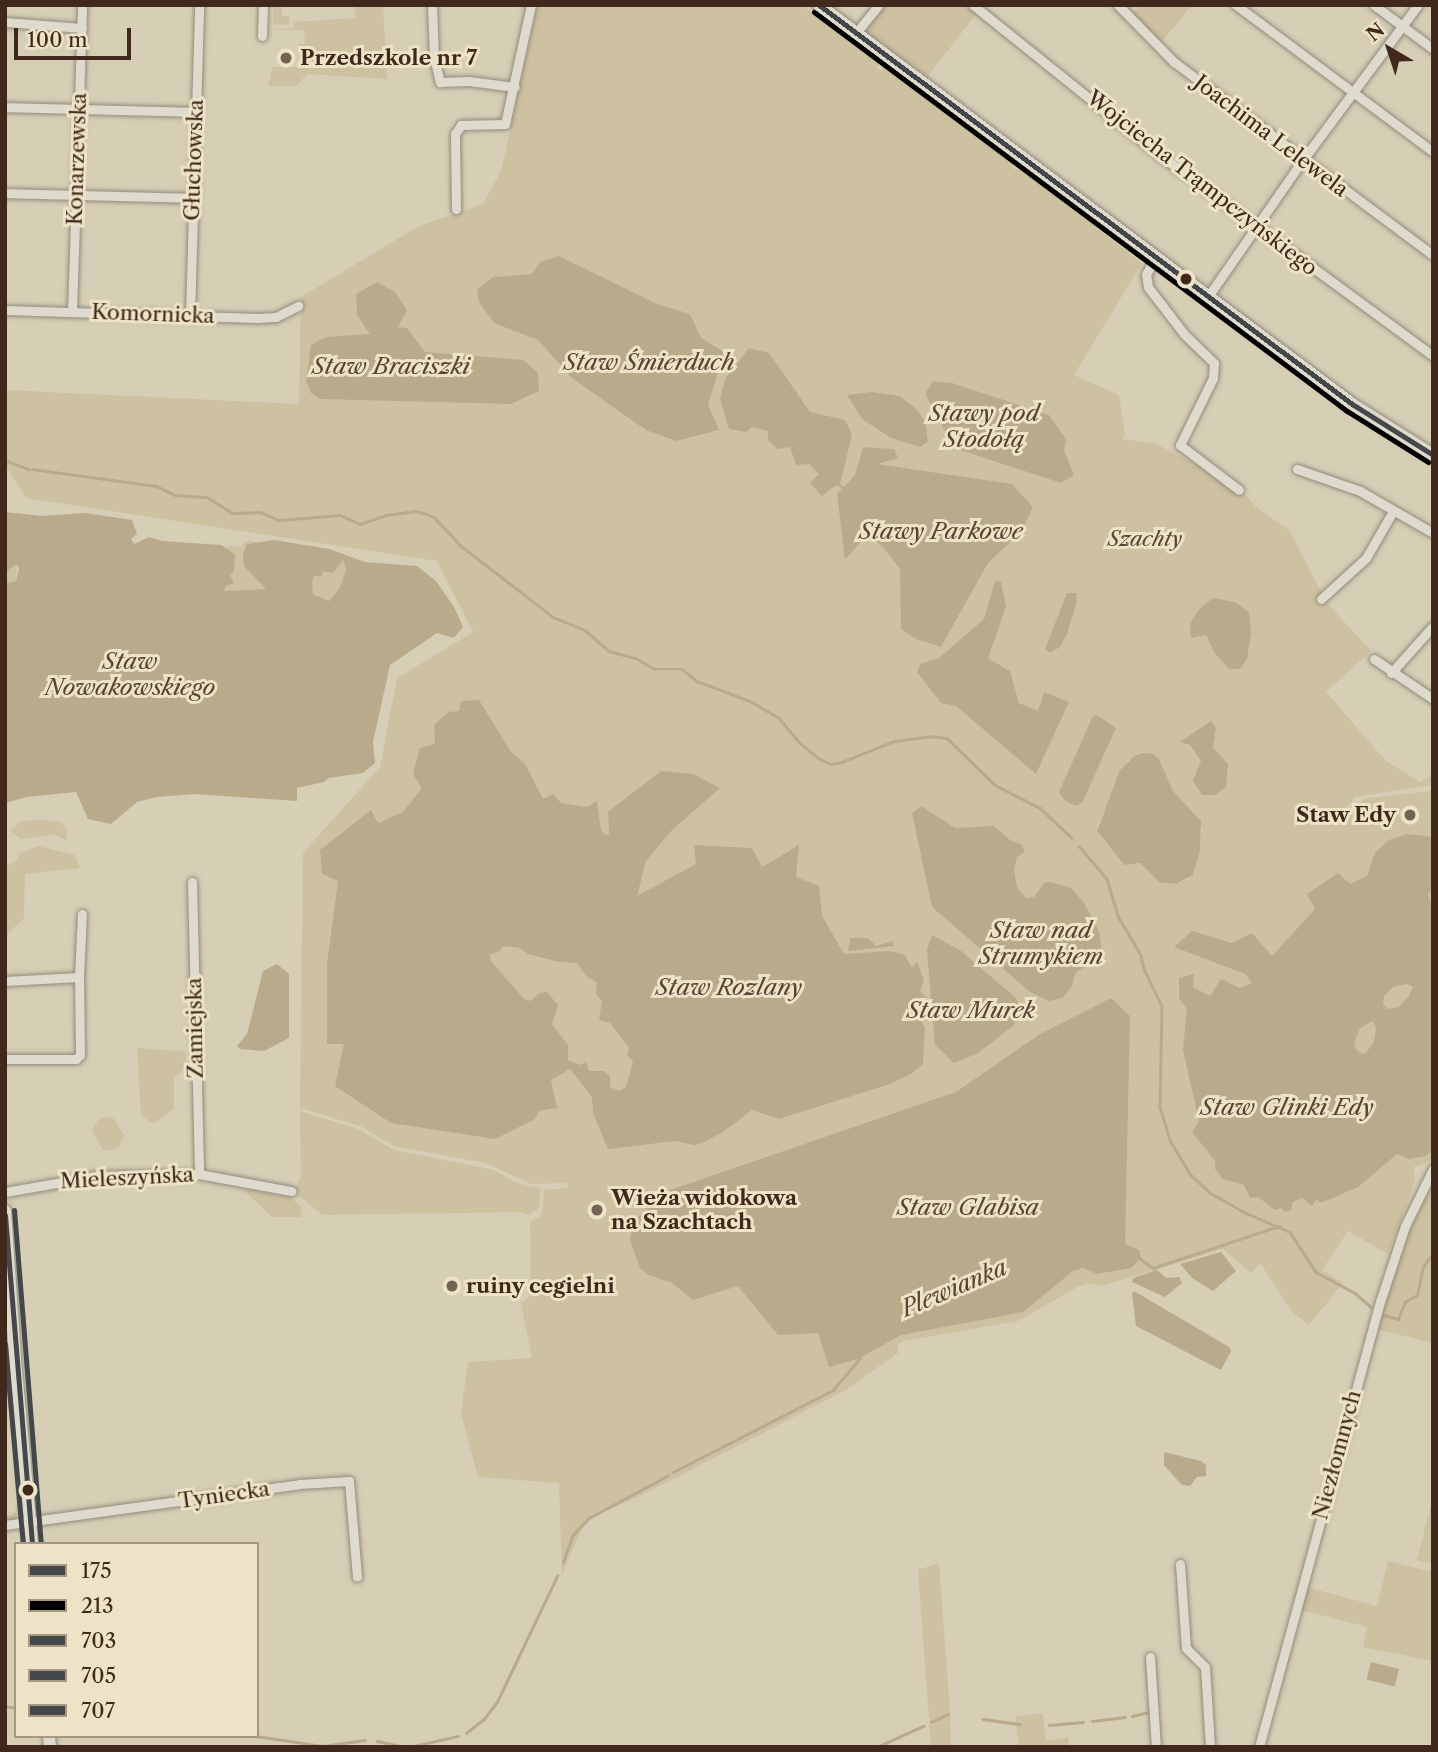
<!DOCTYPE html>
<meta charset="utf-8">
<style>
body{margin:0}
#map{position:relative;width:1438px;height:1752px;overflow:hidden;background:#d6ceb5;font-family:"Libre Caslon Text",serif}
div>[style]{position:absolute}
.green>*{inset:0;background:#cec1a1}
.water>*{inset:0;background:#b9aa8b;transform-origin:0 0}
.stream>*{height:2.5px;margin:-1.25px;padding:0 1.25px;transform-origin:1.25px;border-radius:1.25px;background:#b9aa8b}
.roads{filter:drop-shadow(0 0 2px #938b7c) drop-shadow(0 0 2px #938b7c)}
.minor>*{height:9px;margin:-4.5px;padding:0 4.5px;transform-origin:4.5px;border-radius:4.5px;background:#dedbce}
.tertiary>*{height:12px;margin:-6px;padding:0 6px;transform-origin:6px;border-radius:6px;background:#dedbce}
.bus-1>*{height:5px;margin:-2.5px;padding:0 2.5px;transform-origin:2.5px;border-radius:2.5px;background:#45484a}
.bus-2>*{height:5px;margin:-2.5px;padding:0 2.5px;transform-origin:2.5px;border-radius:2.5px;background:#000}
.bus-3>*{height:5px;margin:-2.5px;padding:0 2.5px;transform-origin:2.5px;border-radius:2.5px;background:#45484a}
.bus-4>*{height:5px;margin:-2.5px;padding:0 2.5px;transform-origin:2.5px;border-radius:2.5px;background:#45484a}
.bus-5>*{height:5px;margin:-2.5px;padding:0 2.5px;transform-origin:2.5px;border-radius:2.5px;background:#45484a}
.dots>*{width:19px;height:19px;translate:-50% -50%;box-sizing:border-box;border:4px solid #ede3c6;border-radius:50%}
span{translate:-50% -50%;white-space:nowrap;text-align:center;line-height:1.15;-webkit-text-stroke:6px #ede3c6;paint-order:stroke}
.poi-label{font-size:21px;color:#40281d;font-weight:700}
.left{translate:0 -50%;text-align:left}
.right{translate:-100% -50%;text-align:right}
.street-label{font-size:21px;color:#40281d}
.park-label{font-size:21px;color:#5b4534;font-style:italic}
.water-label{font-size:23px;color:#5b4434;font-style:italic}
.frame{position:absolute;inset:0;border:7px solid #40281d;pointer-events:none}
.legend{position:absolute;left:14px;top:1542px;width:245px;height:196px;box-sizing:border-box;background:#ede3c6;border:2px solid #a89882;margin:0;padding:9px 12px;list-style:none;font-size:21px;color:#40281d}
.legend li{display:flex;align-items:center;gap:14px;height:35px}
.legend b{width:35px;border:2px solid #a89882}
.north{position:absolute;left:1354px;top:14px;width:70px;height:70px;-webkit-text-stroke:5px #ede3c6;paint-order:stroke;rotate:321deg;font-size:19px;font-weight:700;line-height:28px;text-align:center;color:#40281d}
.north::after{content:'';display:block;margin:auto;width:24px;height:32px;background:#40281d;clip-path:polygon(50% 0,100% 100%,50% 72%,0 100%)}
.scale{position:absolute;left:14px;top:28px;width:117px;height:32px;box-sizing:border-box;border:4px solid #40281d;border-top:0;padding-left:9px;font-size:21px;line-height:24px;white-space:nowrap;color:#40281d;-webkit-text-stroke:5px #ede3c6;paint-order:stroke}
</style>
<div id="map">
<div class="green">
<div style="clip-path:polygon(273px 5px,282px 5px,282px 16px,289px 16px,289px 24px,273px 25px)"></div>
<div style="clip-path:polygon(355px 5px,383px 5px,387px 79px,307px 74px,296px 86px,268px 86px,272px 67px,299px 67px,299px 44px,305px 44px,304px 30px,267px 30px,294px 28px,294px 22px,355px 18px)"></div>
<div style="clip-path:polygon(evenodd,538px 5px,802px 5px,879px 64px,877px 68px,881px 71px,884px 67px,900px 78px,1013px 163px,1012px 167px,1016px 170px,1019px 168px,1142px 263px,1074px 375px,1119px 395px,1125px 433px,1122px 439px,1154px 443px,1238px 486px,1255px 506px,1290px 531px,1326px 602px,1371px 651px,1326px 692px,1386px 761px,1420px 782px,1433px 774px,1433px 785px,1354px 797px,1352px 802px,1329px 821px,1331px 822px,1367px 798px,1433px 791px,1433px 1160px,1414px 1167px,1415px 1181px,1388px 1254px,1348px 1231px,1322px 1270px,1343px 1283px,1309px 1325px,1293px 1313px,1260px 1263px,1251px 1273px,1223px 1249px,1102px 1286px,1090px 1283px,1079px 1286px,1018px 1321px,903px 1341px,898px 1344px,898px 1353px,846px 1390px,640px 1496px,599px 1514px,583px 1525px,562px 1574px,559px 1483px,478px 1477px,461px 1413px,468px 1362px,532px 1358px,521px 1303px,529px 1297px,531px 1286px,530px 1222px,539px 1218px,543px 1210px,544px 1190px,568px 1188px,567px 1183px,531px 1184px,486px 1163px,394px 1146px,360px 1126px,300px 1108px,303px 853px,380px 767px,397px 678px,473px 632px,437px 561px,26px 498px,5px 465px,5px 390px,299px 404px,301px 297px,419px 226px,483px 204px,501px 171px,538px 5px,995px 581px,996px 633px,988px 658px,1010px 671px,1019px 703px,1038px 712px,1043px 693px,1036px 773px,956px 706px,941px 703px,918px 672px,920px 664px,939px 658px,984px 619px,995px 581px,538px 5px,1076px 593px,1077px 602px,1067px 634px,1060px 647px,1050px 653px,1045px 649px,1067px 594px,1076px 593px,538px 5px,1190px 623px,1247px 659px,1214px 652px,1206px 635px,1192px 637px,1190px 623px,538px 5px,1211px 721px,1216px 728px,1213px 748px,1201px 761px,1190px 745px,1181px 742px,1211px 721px,538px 5px,1143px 753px,1159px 759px,1173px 791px,1202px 829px,1194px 871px,1188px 879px,1175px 884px,1150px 873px,1140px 863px,1124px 865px,1100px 836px,1097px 827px,1127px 761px,1143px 753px)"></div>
<div style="clip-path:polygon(882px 5px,983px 5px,925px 80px,861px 32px)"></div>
<div style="clip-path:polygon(1141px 5px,1192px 5px,1160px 44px,1132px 14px)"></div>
<div style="clip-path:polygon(888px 62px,1001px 148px,885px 65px)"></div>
<div style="clip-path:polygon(247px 541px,260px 542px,247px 544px,255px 576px,266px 589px,223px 591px,230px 575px,230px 550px,226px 548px,230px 545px,240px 547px)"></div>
<div style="clip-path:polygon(343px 560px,346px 570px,339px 588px,329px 601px,313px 594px,312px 581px,315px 575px)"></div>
<div style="clip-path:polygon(17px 564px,16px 581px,5px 583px,5px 572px)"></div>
<div style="clip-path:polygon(39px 820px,61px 822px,67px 830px,66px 840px,54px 834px,21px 839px,11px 831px,21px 821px)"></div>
<div style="clip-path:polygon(38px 846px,75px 855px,80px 868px,25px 874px,24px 918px,5px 936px,5px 868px,19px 858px,18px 854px)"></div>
<div style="clip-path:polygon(137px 1048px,184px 1051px,186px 1055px,185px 1068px,174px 1078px,174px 1109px,156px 1122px,151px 1123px,141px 1115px)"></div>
<div style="clip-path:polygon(300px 1111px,358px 1129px,394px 1150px,494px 1170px,517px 1183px,540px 1188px,539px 1208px,529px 1215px,520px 1212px,323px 1215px,294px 1192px,301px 1176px)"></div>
<div style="clip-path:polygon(106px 1117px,113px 1118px,125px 1136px,118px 1147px,111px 1150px,103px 1150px,92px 1131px,98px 1120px)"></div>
<div style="clip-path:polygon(1433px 1177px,1433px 1343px,1377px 1329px,1401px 1252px)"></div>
<div style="clip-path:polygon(243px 1189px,292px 1198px,301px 1207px,301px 1217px,272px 1217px)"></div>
<div style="clip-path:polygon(5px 1309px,22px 1509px,17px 1520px,5px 1522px,5px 1518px,15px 1512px,17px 1503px,5px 1368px)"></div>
<div style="clip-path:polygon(1433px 1497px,1433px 1564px,1417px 1560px)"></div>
<div style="clip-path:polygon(1388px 1561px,1433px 1572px,1433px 1661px,1363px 1647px,1367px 1627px,1301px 1610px,1307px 1587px,1377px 1606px)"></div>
<div style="clip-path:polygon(939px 1563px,950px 1711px,951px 1747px,931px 1747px,918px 1570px)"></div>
<div style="clip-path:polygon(1043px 1713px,1046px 1741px,1068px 1737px,1069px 1747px,1019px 1747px,1015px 1717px)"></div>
</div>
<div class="water">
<div style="clip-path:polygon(559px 256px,657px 304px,690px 314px,701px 338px,724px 352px,708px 405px,719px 430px,676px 441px,646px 430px,573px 379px,538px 340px,494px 323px,479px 302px,477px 289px,493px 277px,532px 274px,540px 262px)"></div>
<div style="clip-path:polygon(377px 282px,395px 292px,407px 310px,398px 327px,407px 328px,425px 352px,523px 360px,538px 373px,539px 391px,511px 404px,320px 399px,311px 393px,306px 381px,311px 345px,326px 337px,370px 334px,357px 315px,356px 294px)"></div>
<div style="clip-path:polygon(749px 348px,769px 353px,810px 412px,845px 420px,852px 434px,841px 481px,822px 496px,810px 483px,819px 474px,809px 464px,796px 465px,790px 447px,777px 449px,768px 440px,768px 431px,752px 427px,746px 432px,729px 429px,720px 399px,725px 379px)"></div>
<div style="clip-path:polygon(933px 381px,952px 383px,1049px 415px,1066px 439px,1064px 451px,1074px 475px,1061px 483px,954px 448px,925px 394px)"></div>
<div style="clip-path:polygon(871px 392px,900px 396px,915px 408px,925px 421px,928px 442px,920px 447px,891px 438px,862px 419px,847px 395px)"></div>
<div style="clip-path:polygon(863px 447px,894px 449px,898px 458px,877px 464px,1012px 484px,1033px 507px,1022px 531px,988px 563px,941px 647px,916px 639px,901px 629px,900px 569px,883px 547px,867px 534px,845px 560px,837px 494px,855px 475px)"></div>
<div style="clip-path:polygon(evenodd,5px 512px,42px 516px,85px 513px,132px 520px,137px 534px,131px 539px,134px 544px,149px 537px,162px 541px,221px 545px,235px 554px,234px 571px,230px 575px,234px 583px,226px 586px,224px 591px,266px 589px,244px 566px,243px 554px,247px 544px,274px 540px,329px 549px,365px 562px,417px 566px,436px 581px,454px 607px,463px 627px,454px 638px,437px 633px,390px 665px,373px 742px,375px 763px,363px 773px,328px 778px,324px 782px,297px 788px,297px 801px,194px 794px,157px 797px,137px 802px,111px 824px,88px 819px,76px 792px,27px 797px,5px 803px,5px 583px,16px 581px,19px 569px,17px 564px,5px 572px,5px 512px,343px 560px,346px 570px,339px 589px,329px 601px,313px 594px,312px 581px,315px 575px,321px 577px,323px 571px,333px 573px,343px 560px)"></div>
<div style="clip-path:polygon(995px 581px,1001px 582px,1006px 607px,988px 658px,1010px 671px,1019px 703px,1038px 711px,1044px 692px,1069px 702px,1036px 774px,956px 706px,941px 703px,917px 672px,920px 664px,939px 658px,984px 619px)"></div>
<div style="clip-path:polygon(1067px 593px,1076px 593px,1077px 602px,1067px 634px,1060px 647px,1050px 653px,1045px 649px)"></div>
<div style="clip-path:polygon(1213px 598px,1235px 602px,1249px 612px,1251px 633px,1247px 659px,1240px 669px,1229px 669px,1214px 652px,1206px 635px,1191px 638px,1190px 623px,1200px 608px)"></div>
<div style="clip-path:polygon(evenodd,479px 700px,511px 752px,526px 765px,543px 799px,553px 794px,561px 803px,587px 807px,597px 801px,601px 830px,605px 835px,609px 834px,608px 812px,661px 771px,693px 774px,720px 788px,672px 830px,646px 861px,637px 896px,696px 864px,694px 845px,752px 848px,762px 867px,799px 845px,796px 877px,819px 886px,822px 916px,844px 954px,890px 951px,905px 955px,912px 968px,917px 962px,924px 981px,920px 991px,926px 997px,926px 1004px,915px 1010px,925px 1028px,923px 1064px,911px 1074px,890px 1084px,779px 1119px,752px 1110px,723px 1132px,702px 1143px,694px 1145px,675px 1141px,608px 1149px,593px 1113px,592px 1097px,570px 1069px,551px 1080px,557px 1108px,539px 1111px,535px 1119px,495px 1139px,391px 1123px,335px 1086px,344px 1044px,327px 1044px,327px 964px,338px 881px,322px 874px,320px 850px,371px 810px,378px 823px,403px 812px,422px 788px,413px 774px,420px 748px,435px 744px,434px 725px,449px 712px,459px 711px,461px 701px,479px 700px,504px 946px,520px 948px,528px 954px,559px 962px,577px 963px,587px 977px,597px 982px,596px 994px,602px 1001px,599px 1020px,610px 1023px,629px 1048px,627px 1054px,633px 1062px,626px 1087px,619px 1091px,610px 1087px,610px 1076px,604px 1071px,589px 1071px,586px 1062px,580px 1065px,568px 1060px,568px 1045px,552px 1024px,558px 1005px,547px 992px,539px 993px,531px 1001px,524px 999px,491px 961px,490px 954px,498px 952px,504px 946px)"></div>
<div style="clip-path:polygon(1097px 715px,1116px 728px,1082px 803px,1075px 806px,1064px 800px,1059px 792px,1093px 716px)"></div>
<div style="clip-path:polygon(1211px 721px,1216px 728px,1213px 748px,1228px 764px,1226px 787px,1215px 795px,1202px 795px,1193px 781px,1201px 761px,1190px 745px,1180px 742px)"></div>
<div style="clip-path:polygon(1143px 753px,1153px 754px,1159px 759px,1173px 791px,1201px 821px,1200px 850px,1193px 875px,1176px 884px,1159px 882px,1140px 863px,1124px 865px,1097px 831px,1120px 770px,1134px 756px)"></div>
<div style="clip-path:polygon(921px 806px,955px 828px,994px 826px,1010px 840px,1022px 845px,1025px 852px,1017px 857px,1014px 869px,1017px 888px,1026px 898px,1034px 897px,1044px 883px,1051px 882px,1071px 888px,1084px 903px,1099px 931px,1102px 953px,1098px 960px,1076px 972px,1071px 988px,1062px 998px,1049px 1001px,1030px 992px,932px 907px,912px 813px)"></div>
<div style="clip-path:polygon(evenodd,1407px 834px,1433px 837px,1433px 887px,1428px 894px,1433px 910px,1433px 1150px,1426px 1156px,1409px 1159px,1397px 1154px,1358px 1187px,1321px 1203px,1316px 1199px,1312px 1206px,1302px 1198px,1293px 1202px,1291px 1211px,1285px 1212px,1281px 1208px,1275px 1210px,1258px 1197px,1250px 1198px,1244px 1185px,1223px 1179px,1215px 1169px,1215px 1161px,1192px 1132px,1199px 1121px,1183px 1050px,1187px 1009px,1179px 998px,1179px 978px,1194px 974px,1193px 987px,1210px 996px,1221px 979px,1240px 988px,1252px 983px,1245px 974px,1174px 947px,1192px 931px,1232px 943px,1252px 933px,1272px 956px,1315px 909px,1307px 894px,1338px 873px,1350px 884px,1367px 876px,1375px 853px,1389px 840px,1407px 834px,1406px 984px,1413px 987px,1409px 996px,1399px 1007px,1388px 1009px,1383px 1004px,1384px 996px,1393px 987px,1406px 984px,1407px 834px,1373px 1021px,1376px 1028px,1374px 1042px,1365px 1054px,1357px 1051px,1354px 1043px,1360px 1028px,1373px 1021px)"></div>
<div style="clip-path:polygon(932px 935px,961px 951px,1015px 997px,1021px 1008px,1014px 1025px,978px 1053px,954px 1063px,935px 1045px,927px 950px)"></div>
<div style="clip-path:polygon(850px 938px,868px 938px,876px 946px,893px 941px,894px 946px,848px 951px)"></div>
<div style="clip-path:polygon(277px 964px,289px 974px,289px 1038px,264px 1051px,240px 1049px,237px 1046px,247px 1034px,263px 971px)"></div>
<div style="clip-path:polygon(1111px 998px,1130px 1016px,1125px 1244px,1139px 1250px,1141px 1258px,1131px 1268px,1097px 1274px,1083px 1268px,1073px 1271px,1023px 1312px,901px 1335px,858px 1359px,829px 1367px,818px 1333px,778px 1335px,738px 1286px,693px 1300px,672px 1283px,649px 1275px,640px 1268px,630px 1240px,633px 1223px,653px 1202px,670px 1190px,956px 1092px,1040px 1034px)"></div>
<div style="clip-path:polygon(1221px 1252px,1236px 1271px,1213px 1291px,1192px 1278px,1180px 1264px)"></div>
<div style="clip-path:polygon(1157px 1270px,1166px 1278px,1179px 1277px,1182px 1283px,1165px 1297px,1132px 1282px,1133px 1278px)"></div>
<div style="clip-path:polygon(1134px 1291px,1229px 1347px,1231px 1351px,1221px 1370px,1136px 1326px,1132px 1294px)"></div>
<div style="clip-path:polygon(1164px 1452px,1201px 1461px,1206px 1465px,1206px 1476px,1197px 1477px,1190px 1486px,1182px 1485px,1164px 1465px)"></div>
<div style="left:1371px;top:1662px;width:29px;height:18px;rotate:14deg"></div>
</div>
<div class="stream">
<div style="left:5px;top:460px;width:25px;rotate:21deg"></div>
<div style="left:32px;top:469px;width:125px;rotate:7.8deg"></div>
<div style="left:156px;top:486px;width:21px;rotate:25deg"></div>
<div style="left:175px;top:495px;width:32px;rotate:4deg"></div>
<div style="left:207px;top:497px;width:31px;rotate:32deg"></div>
<div style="left:233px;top:513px;width:27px;rotate:-2deg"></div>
<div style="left:260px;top:512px;width:21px;rotate:23deg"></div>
<div style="left:279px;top:520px;width:61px;rotate:-4.7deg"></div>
<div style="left:340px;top:515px;width:22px;rotate:24deg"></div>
<div style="left:360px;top:524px;width:28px;rotate:-19deg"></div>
<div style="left:386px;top:515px;width:29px;rotate:-8deg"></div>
<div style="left:415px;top:511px;width:12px;rotate:14deg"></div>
<div style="left:427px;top:514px;width:9px;rotate:27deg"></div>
<div style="left:435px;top:518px;width:37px;rotate:47deg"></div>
<div style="left:460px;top:545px;width:118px;rotate:37.7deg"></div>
<div style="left:553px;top:617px;width:35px;rotate:22deg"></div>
<div style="left:585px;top:630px;width:32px;rotate:41deg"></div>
<div style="left:609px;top:651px;width:28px;rotate:15deg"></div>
<div style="left:636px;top:658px;width:21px;rotate:31deg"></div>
<div style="left:654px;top:669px;width:28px"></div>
<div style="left:682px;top:669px;width:19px;rotate:39deg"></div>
<div style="left:697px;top:681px;width:57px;rotate:20.7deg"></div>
<div style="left:750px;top:701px;width:34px;rotate:30deg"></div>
<div style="left:779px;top:718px;width:33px;rotate:50deg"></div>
<div style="left:800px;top:743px;width:26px;rotate:39deg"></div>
<div style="left:820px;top:759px;width:12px;rotate:24deg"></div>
<div style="left:831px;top:764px;width:11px;rotate:-10deg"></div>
<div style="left:842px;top:762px;width:56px;rotate:-22deg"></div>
<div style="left:894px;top:741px;width:38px;rotate:-7deg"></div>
<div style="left:932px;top:736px;width:15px;rotate:8deg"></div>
<div style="left:947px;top:738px;width:67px;rotate:44.4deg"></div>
<div style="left:995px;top:785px;width:51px;rotate:27.1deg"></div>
<div style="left:1040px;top:808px;width:44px;rotate:43.2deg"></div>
<div style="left:838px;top:483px;width:7px;rotate:45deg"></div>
<div style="left:1079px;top:846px;width:43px;rotate:49.7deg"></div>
<div style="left:1107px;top:879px;width:39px;rotate:73deg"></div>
<div style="left:1118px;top:916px;width:45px;rotate:59.5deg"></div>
<div style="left:1141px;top:955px;width:14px;rotate:78deg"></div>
<div style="left:1144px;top:969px;width:41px;rotate:64.1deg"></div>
<div style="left:1162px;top:1006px;width:101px;rotate:91.1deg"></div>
<div style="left:1160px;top:1107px;width:37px;rotate:73deg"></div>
<div style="left:1171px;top:1142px;width:39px;rotate:59deg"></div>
<div style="left:1191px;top:1175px;width:25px;rotate:43deg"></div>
<div style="left:1209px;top:1192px;width:43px;rotate:29.6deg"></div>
<div style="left:1246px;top:1213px;width:48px;rotate:23.4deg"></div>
<div style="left:1290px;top:1232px;width:48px;rotate:57deg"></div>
<div style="left:1316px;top:1272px;width:44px;rotate:28.3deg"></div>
<div style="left:1355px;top:1293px;width:21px;rotate:41deg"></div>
<div style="left:1138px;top:1257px;width:19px;rotate:36deg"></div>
<div style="left:1153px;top:1268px;width:133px;rotate:-18.4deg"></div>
<div style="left:1384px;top:1315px;width:15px;rotate:16deg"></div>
<div style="left:1398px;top:1319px;width:18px;rotate:-68deg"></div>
<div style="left:1405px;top:1302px;width:14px;rotate:-30deg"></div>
<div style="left:1417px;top:1295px;width:29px;rotate:-78deg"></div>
<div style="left:1423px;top:1267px;width:17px;rotate:-54deg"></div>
<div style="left:673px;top:1472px;width:180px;rotate:-27.1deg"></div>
<div style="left:833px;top:1390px;width:42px;rotate:-49.8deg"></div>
<div style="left:563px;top:1562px;width:29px;rotate:-70deg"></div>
<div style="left:573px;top:1535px;width:23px;rotate:-47deg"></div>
<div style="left:589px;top:1518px;width:89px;rotate:-28.3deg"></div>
<div style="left:5px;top:1706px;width:11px;rotate:10deg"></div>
<div style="left:1132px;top:1716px;width:18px;rotate:-13deg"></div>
<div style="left:983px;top:1719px;width:37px;rotate:8deg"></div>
<div style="left:1092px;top:1721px;width:33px;rotate:-7deg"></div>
<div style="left:931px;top:1722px;width:19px;rotate:-25deg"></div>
<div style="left:1049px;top:1725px;width:34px;rotate:-5deg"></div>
<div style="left:466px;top:1733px;width:23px;rotate:-38deg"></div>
<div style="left:484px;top:1719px;width:21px;rotate:-53deg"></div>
<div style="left:497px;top:1702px;width:140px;rotate:-64.5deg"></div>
<div style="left:256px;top:1736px;width:68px;rotate:8.5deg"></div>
<div style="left:323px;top:1746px;width:42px;rotate:-8.1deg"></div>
<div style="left:377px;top:1741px;width:29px;rotate:12deg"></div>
<div style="left:409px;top:1747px;width:50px;rotate:-12.7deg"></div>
<div style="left:877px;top:1747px;width:51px;rotate:-24.5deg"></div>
</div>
<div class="roads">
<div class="minor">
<div style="left:432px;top:5px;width:52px;rotate:87.8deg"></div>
<div style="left:434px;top:57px;width:26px;rotate:77deg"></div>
<div style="left:440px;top:82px;width:29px;rotate:-2deg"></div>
<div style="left:469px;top:81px;width:46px;rotate:7.4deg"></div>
<div style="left:973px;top:5px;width:241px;rotate:38.8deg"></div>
<div style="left:1161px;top:156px;width:338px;rotate:36.3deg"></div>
<div style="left:1118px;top:5px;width:80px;rotate:45.5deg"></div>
<div style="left:1174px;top:62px;width:323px;rotate:36.7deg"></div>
<div style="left:1236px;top:5px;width:246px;rotate:36.7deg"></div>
<div style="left:1374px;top:5px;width:74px;rotate:36.7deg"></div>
<div style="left:5px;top:22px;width:77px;rotate:4.5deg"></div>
<div style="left:856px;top:33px;width:36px;rotate:-51deg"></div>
<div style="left:262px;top:36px;width:31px;rotate:-88deg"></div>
<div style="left:5px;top:107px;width:190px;rotate:1.5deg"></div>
<div style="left:5px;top:193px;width:188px;rotate:1.5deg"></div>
<div style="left:456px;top:209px;width:75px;rotate:-90.8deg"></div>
<div style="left:455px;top:134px;width:11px;rotate:-56deg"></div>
<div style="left:461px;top:125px;width:44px;rotate:-1.3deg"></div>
<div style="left:505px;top:124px;width:122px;rotate:-77.7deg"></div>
<div style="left:1155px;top:259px;width:17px;rotate:121deg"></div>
<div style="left:1146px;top:274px;width:13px;rotate:81deg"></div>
<div style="left:1148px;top:287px;width:59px;rotate:52.5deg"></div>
<div style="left:1184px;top:334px;width:42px;rotate:44deg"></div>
<div style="left:1214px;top:363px;width:15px;rotate:94deg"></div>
<div style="left:1213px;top:378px;width:75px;rotate:116.2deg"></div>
<div style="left:1180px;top:445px;width:74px;rotate:37.3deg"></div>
<div style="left:1207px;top:298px;width:167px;rotate:-55.3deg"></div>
<div style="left:1302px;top:161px;width:194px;rotate:-53.4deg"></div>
<div style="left:5px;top:310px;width:252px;rotate:1.8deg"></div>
<div style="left:257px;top:318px;width:19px;rotate:-3deg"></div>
<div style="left:276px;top:317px;width:25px;rotate:-27deg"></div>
<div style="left:72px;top:312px;width:307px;rotate:-88.1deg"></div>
<div style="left:190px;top:315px;width:310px;rotate:-88.3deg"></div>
<div style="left:1297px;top:469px;width:67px;rotate:19.2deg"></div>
<div style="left:1360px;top:491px;width:84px;rotate:29.9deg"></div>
<div style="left:1321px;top:599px;width:61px;rotate:-42.3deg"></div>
<div style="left:1366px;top:558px;width:54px;rotate:-60.1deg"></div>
<div style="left:1374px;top:659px;width:71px;rotate:34.1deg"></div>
<div style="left:1391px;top:673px;width:63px;rotate:-48.2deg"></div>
<div style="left:192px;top:882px;width:292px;rotate:88.6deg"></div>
<div style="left:5px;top:981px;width:74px;rotate:-3.1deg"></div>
<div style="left:79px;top:977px;width:63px;rotate:-87.3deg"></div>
<div style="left:5px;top:1059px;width:71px"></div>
<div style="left:76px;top:1059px;width:6px;rotate:-45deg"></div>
<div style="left:80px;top:1055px;width:78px;rotate:-90.7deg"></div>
<div style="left:5px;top:1192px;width:93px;rotate:-9.9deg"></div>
<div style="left:97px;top:1176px;width:102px;rotate:-1.1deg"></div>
<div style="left:199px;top:1174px;width:94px;rotate:10.5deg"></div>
<div style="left:5px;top:1525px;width:297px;rotate:-7.9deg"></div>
<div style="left:299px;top:1484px;width:50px;rotate:-3.4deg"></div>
<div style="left:349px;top:1481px;width:96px;rotate:85.2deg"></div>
<div style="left:1180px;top:1564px;width:84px;rotate:85.9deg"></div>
<div style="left:1186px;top:1648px;width:27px;rotate:45deg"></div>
<div style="left:1205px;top:1667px;width:80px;rotate:86.4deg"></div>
<div style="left:1150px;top:1657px;width:90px;rotate:86.2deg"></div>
<div style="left:1259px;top:1747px;width:461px;rotate:-74.8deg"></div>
<div style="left:1380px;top:1302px;width:80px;rotate:-71.8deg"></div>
<div style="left:1405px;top:1226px;width:64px;rotate:-63.8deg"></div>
</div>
<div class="tertiary">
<div style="left:819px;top:5px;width:666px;rotate:36.82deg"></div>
<div style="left:1352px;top:404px;width:96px;rotate:32.2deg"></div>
<div style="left:5px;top:1211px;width:148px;rotate:86.1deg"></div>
<div style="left:15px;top:1359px;width:186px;rotate:84.7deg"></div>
<div style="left:49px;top:1736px;width:11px;rotate:85deg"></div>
</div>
</div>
<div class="bus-1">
<div style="left:819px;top:5px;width:666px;rotate:36.82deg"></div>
<div style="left:1352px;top:404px;width:96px;rotate:32.2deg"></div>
</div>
<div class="bus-2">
<div style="left:814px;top:12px;width:666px;rotate:36.82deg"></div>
<div style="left:1347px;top:411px;width:96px;rotate:32.2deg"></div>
</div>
<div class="bus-3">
<div style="left:5px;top:1215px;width:330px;rotate:85.3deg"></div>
</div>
<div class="bus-4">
<div style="left:5px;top:1344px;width:201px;rotate:84.9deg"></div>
</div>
<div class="bus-5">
<div style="left:14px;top:1210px;width:334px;rotate:85.4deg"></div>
</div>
<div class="dots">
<div style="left:286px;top:58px;background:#746252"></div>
<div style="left:1186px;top:279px;background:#40281d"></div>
<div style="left:1410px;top:815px;background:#746252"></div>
<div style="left:597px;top:1210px;background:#746252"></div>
<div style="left:452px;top:1286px;background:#746252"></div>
<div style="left:28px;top:1490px;background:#40281d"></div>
</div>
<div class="poi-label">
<span class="left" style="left:300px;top:58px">Przedszkole nr 7</span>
<span class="right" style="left:1396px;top:815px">Staw Edy</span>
<span class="left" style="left:611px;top:1210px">Wieża widokowa<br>na Szachtach</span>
<span class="left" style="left:466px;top:1286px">ruiny cegielni</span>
</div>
<div class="street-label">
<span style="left:1271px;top:136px;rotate:37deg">Joachima Lelewela</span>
<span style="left:77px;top:159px;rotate:-88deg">Konarzewska</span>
<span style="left:194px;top:160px;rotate:-88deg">Głuchowska</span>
<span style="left:1202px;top:183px;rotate:38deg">Wojciecha Trąmpczyńskiego</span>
<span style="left:153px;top:314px;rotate:2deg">Komornicka</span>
<span style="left:195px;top:1028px;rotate:-91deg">Zamiejska</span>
<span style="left:127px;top:1178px;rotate:-3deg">Mieleszyńska</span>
<span style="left:1337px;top:1455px;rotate:-75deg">Niezłomnych</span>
<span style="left:224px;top:1495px;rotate:-8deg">Tyniecka</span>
</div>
<div class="park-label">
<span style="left:1145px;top:539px">Szachty</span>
</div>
<div class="water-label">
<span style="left:649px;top:362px">Staw Śmierduch</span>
<span style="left:391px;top:366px">Staw Braciszki</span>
<span style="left:984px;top:426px">Stawy pod<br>Stodołą</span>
<span style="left:941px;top:531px">Stawy Parkowe</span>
<span style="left:130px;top:674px">Staw<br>Nowakowskiego</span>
<span style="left:1041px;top:943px">Staw nad<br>Strumykiem</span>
<span style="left:729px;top:987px">Staw Rozlany</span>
<span style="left:971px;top:1010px">Staw Murek</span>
<span style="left:1287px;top:1107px">Staw Glinki Edy</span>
<span style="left:968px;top:1207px">Staw Glabisa</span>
<span style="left:954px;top:1288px;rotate:-23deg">Plewianka</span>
</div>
<div class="frame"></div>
<ul class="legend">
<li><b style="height:9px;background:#45484a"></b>175</li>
<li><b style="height:9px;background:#000"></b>213</li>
<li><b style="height:9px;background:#45484a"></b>703</li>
<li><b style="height:9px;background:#45484a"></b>705</li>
<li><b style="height:9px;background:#45484a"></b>707</li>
</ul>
<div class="north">N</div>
<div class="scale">100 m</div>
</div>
